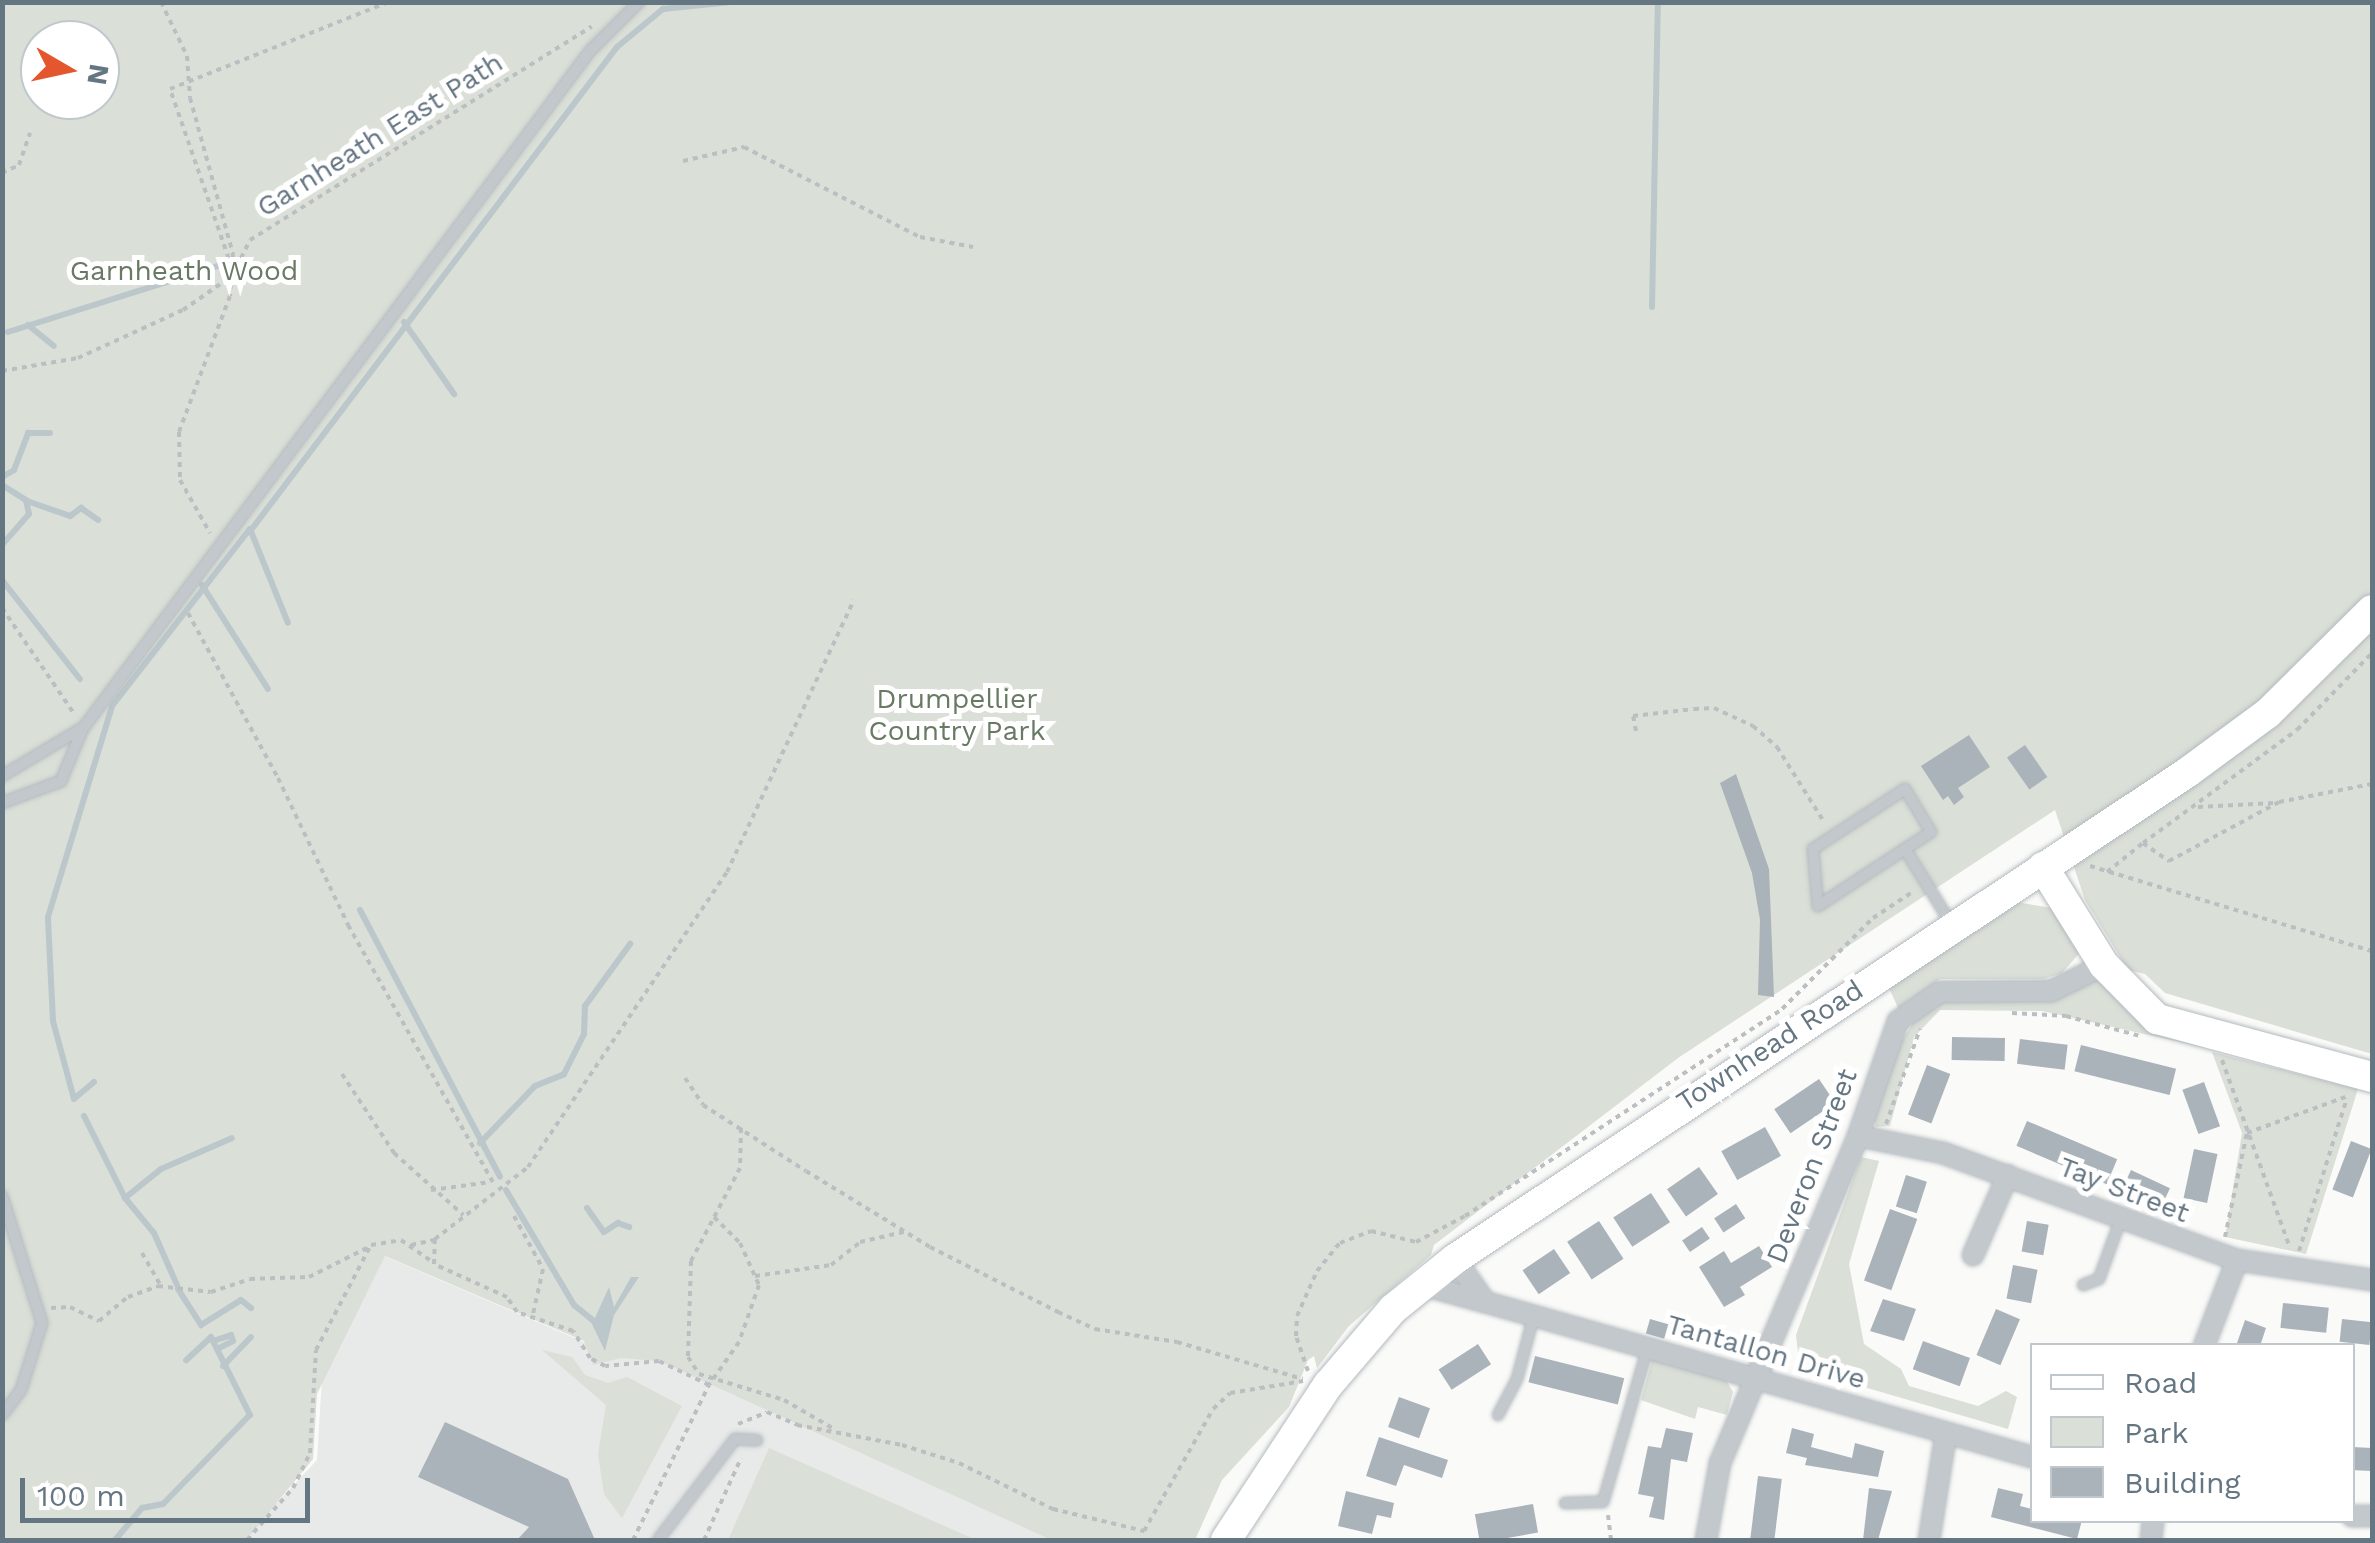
<!DOCTYPE html>
<style>
body{margin:0}
#map{position:relative;width:2375px;height:1543px;overflow:hidden;background:#fafaf8;font-family:"Work Sans",sans-serif}
div>[style]{position:absolute}
.built>*{inset:0;background:#e8e9e9}
.green>*{inset:0;background:#dadfd7}
.water>*{inset:0;background:#bbc7cb}
.stream>*{height:6px;margin:-3px;padding:0 3px;transform-origin:3px;border-radius:3px;background:#bbc7cb}
.building>*{inset:0;background:#aab3b9;transform-origin:0 0}
.path>*{height:4px;margin-top:-2px;transform-origin:0;background:repeating-linear-gradient(90deg,#bbbfc2 0 5px,transparent 0 10px)}
.roads{filter:drop-shadow(0 0 2px #b3babf) drop-shadow(0 0 2px #b3babf)}
.lane>*{height:10px;margin:-5px;padding:0 5px;transform-origin:5px;border-radius:5px;background:#c3c8cc}
.street>*{height:20px;margin:-10px;padding:0 10px;transform-origin:10px;border-radius:10px;background:#c3c8cc}
.secondary>*{height:30px;margin:-15px;padding:0 15px;transform-origin:15px;border-radius:15px;background:#fff}
span{translate:-50% -50%;white-space:nowrap;text-align:center;line-height:1.15;-webkit-text-stroke:10px #fff;paint-order:stroke}
.street-label{font-size:28px;color:#657683}
.park-label{font-size:28px;color:#687a64}
.frame{position:absolute;inset:0;border:5px solid #657683;pointer-events:none}
.legend{position:absolute;left:2030px;top:1343px;width:325px;height:180px;box-sizing:border-box;background:#fff;border:2px solid #c1c8cd;margin:0;padding:12px 18px;list-style:none;font-size:30px;color:#657683}
.legend li{display:flex;align-items:center;gap:20px;height:50px}
.legend b{width:50px;border:2px solid #c1c8cd}
.north{position:absolute;left:20px;top:20px;width:100px;height:100px;box-sizing:border-box;background:#fff;border:2px solid #c1c8cd;border-radius:50%;rotate:99deg;font-size:28px;font-weight:700;line-height:40px;text-align:center;color:#657683}
.north::after{content:'';display:block;margin:auto;width:35px;height:45px;background:#e4572e;clip-path:polygon(50% 0,100% 100%,50% 72%,0 100%)}
.scale{position:absolute;left:20px;top:1478px;width:290px;height:45px;box-sizing:border-box;border:5px solid #657683;border-top:0;padding-left:12px;font-size:30px;line-height:35px;white-space:nowrap;color:#657683;-webkit-text-stroke:8px #fff;paint-order:stroke}
</style>
<div id="map">
<div class="built">
<div style="clip-path:polygon(384px 1256px,605px 1351px,659px 1361px,1051px 1540px,242px 1540px,317px 1460px,322px 1378px)"></div>
</div>
<div class="green">
<div style="clip-path:polygon(evenodd,2px 3px,2372px 3px,2372px 1054px,2165px 993px,2145px 974px,2128px 970px,2085px 900px,2055px 810px,1678px 1058px,1434px 1245px,1431px 1255px,1349px 1326px,1317px 1368px,1314px 1356px,1308px 1360px,1289px 1407px,1222px 1480px,1195px 1540px,1051px 1540px,659px 1361px,621px 1358px,593px 1365px,584px 1341px,385px 1256px,317px 1394px,313px 1459px,246px 1540px,3px 1540px,2px 3px,40px 40px,100px 40px,100px 100px,40px 100px,40px 40px)"></div>
<div style="clip-path:polygon(2016px 902px,2058px 909px,2084px 948px,2062px 973px,2044px 979px,1940px 979px,1899px 1010px,1888px 986px)"></div>
<div style="clip-path:polygon(2095px 980px,2206px 1040px,2206px 1048px,2042px 1011px,1940px 1010px,1914px 1037px,1890px 1126px,1876px 1127px,1873px 1117px,1895px 1051px,1917px 1017px,1945px 999px)"></div>
<div style="clip-path:polygon(2212px 1052px,2358px 1089px,2306px 1254px,2225px 1237px,2242px 1133px)"></div>
<div style="clip-path:polygon(1861px 1157px,1879px 1161px,1849px 1264px,1864px 1344px,1901px 1369px,1909px 1386px,1978px 1406px,2006px 1391px,2017px 1397px,2008px 1429px,1809px 1371px,1799px 1362px,1796px 1335px)"></div>
<div style="clip-path:polygon(542px 1350px,572px 1357px,585px 1375px,608px 1383px,627px 1377px,682px 1406px,622px 1518px,604px 1494px,598px 1454px,606px 1405px)"></div>
<div style="clip-path:polygon(1653px 1357px,1726px 1380px,1733px 1392px,1727px 1415px,1698px 1407px,1695px 1419px,1641px 1400px)"></div>
<div style="clip-path:polygon(769px 1448px,976px 1540px,728px 1540px)"></div>
</div>
<div class="water">
<div style="clip-path:polygon(631px 1277px,639px 1277px,614px 1315px,605px 1351px,589px 1318px,594px 1320px,609px 1287px,614px 1307px)"></div>
</div>
<div class="stream">
<div style="left:1652px;top:307px;width:305px;rotate:-88.9deg"></div>
<div style="left:404px;top:322px;width:88px;rotate:55.2deg"></div>
<div style="left:28px;top:325px;width:33px;rotate:39deg"></div>
<div style="left:8px;top:332px;width:226px;rotate:-17.5deg"></div>
<div style="left:2px;top:477px;width:14px;rotate:-30deg"></div>
<div style="left:14px;top:470px;width:40px;rotate:-69deg"></div>
<div style="left:28px;top:433px;width:22px"></div>
<div style="left:2px;top:485px;width:28px;rotate:32deg"></div>
<div style="left:26px;top:500px;width:14px;rotate:78deg"></div>
<div style="left:29px;top:514px;width:41px;rotate:131.1deg"></div>
<div style="left:27px;top:501px;width:46px;rotate:19.2deg"></div>
<div style="left:70px;top:516px;width:14px;rotate:-36deg"></div>
<div style="left:81px;top:508px;width:21px;rotate:35deg"></div>
<div style="left:251px;top:530px;width:606px;rotate:-52.85deg"></div>
<div style="left:617px;top:47px;width:60px;rotate:-39.6deg"></div>
<div style="left:663px;top:9px;width:68px;rotate:-5.9deg"></div>
<div style="left:2px;top:580px;width:126px;rotate:51.8deg"></div>
<div style="left:202px;top:585px;width:123px;rotate:57.6deg"></div>
<div style="left:360px;top:910px;width:301px;rotate:62.3deg"></div>
<div style="left:94px;top:1082px;width:26px;rotate:140deg"></div>
<div style="left:74px;top:1099px;width:81px;rotate:-105.1deg"></div>
<div style="left:53px;top:1021px;width:104px;rotate:-92.8deg"></div>
<div style="left:48px;top:917px;width:220px;rotate:-73.1deg"></div>
<div style="left:112px;top:706px;width:224px;rotate:-52.1deg"></div>
<div style="left:250px;top:529px;width:101px;rotate:68deg"></div>
<div style="left:84px;top:1116px;width:92px;rotate:63.4deg"></div>
<div style="left:125px;top:1198px;width:45px;rotate:50.4deg"></div>
<div style="left:154px;top:1233px;width:57px;rotate:66.1deg"></div>
<div style="left:480px;top:1143px;width:79px;rotate:-46deg"></div>
<div style="left:535px;top:1086px;width:31px;rotate:-22deg"></div>
<div style="left:564px;top:1074px;width:45px;rotate:-63.4deg"></div>
<div style="left:584px;top:1034px;width:28px;rotate:-88deg"></div>
<div style="left:585px;top:1006px;width:77px;rotate:-54deg"></div>
<div style="left:506px;top:1190px;width:134px;rotate:59.4deg"></div>
<div style="left:574px;top:1305px;width:26px;rotate:39deg"></div>
<div style="left:125px;top:1198px;width:46px;rotate:-38.9deg"></div>
<div style="left:161px;top:1169px;width:77px;rotate:-23.6deg"></div>
<div style="left:587px;top:1208px;width:29px;rotate:55deg"></div>
<div style="left:604px;top:1232px;width:17px;rotate:-33deg"></div>
<div style="left:618px;top:1223px;width:12px;rotate:20deg"></div>
<div style="left:178px;top:1289px;width:43px;rotate:57.4deg"></div>
<div style="left:201px;top:1325px;width:47px;rotate:-32deg"></div>
<div style="left:241px;top:1300px;width:13px;rotate:39deg"></div>
<div style="left:213px;top:1341px;width:19px;rotate:-18deg"></div>
<div style="left:231px;top:1335px;width:6px;rotate:72deg"></div>
<div style="left:233px;top:1341px;width:18px;rotate:153deg"></div>
<div style="left:223px;top:1366px;width:40px;rotate:-46deg"></div>
<div style="left:115px;top:1540px;width:42px;rotate:-49.8deg"></div>
<div style="left:142px;top:1508px;width:21px;rotate:-11deg"></div>
<div style="left:163px;top:1504px;width:124px;rotate:-45.7deg"></div>
<div style="left:250px;top:1415px;width:87px;rotate:-116.6deg"></div>
<div style="left:211px;top:1337px;width:34px;rotate:137deg"></div>
</div>
<div class="building">
<div style="clip-path:polygon(1969px 735px,1990px 767px,1958px 788px,1964px 797px,1954px 805px,1948px 796px,1943px 800px,1921px 766px)"></div>
<div style="left:2025px;top:745px;width:39px;height:22px;rotate:55deg"></div>
<div style="clip-path:polygon(1736px 774px,1769px 869px,1774px 997px,1758px 995px,1760px 920px,1752px 873px,1720px 783px)"></div>
<div style="left:1952px;top:1037px;width:53px;height:23px;rotate:1deg"></div>
<div style="left:2020px;top:1039px;width:48px;height:25px;rotate:7deg"></div>
<div style="left:2081px;top:1045px;width:98px;height:27px;rotate:14deg"></div>
<div style="left:1927px;top:1065px;width:25px;height:53px;rotate:21deg"></div>
<div style="left:1819px;top:1079px;width:29px;height:54px;rotate:56deg"></div>
<div style="left:2204px;top:1082px;width:47px;height:23px;rotate:70deg"></div>
<div style="left:2027px;top:1121px;width:98px;height:27px;rotate:23deg"></div>
<div style="left:1765px;top:1127px;width:33px;height:50px;rotate:61deg"></div>
<div style="left:2351px;top:1141px;width:22px;height:52px;rotate:21deg"></div>
<div style="left:2194px;top:1149px;width:24px;height:50px;rotate:12deg"></div>
<div style="left:1699px;top:1167px;width:33px;height:39px;rotate:55deg"></div>
<div style="left:2131px;top:1170px;width:43px;height:24px;rotate:25deg"></div>
<div style="left:1906px;top:1175px;width:22px;height:33px;rotate:18deg"></div>
<div style="left:1651px;top:1193px;width:35px;height:45px;rotate:57deg"></div>
<div style="left:1736px;top:1204px;width:17px;height:26px;rotate:57deg"></div>
<div style="left:1890px;top:1209px;width:29px;height:76px;rotate:20deg"></div>
<div style="left:1599px;top:1221px;width:45px;height:38px;rotate:57deg"></div>
<div style="left:2027px;top:1221px;width:22px;height:31px;rotate:10deg"></div>
<div style="left:1702px;top:1227px;width:14px;height:24px;rotate:56deg"></div>
<div style="clip-path:polygon(1759px 1246px,1772px 1267px,1740px 1287px,1745px 1295px,1724px 1307px,1699px 1267px,1724px 1251px,1731px 1263px)"></div>
<div style="left:1554px;top:1249px;width:29px;height:38px;rotate:56deg"></div>
<div style="left:2013px;top:1265px;width:25px;height:34px;rotate:11deg"></div>
<div style="clip-path:polygon(1883px 1299px,1916px 1309px,1904px 1341px,1870px 1331px)"></div>
<div style="left:2283px;top:1303px;width:46px;height:25px;rotate:6deg"></div>
<div style="left:1996px;top:1309px;width:26px;height:50px;rotate:23deg"></div>
<div style="left:1650px;top:1319px;width:19px;height:15px;rotate:16deg"></div>
<div style="left:2342px;top:1319px;width:30px;height:23px;rotate:6deg"></div>
<div style="clip-path:polygon(2245px 1320px,2266px 1328px,2260px 1346px,2236px 1346px)"></div>
<div style="left:1923px;top:1341px;width:50px;height:30px;rotate:20deg"></div>
<div style="left:1478px;top:1344px;width:24px;height:47px;rotate:57deg"></div>
<div style="left:1535px;top:1356px;width:92px;height:27px;rotate:14deg"></div>
<div style="left:1399px;top:1397px;width:33px;height:32px;rotate:20deg"></div>
<div style="clip-path:polygon(445px 1422px,568px 1479px,595px 1540px,517px 1540px,529px 1527px,418px 1477px)"></div>
<div style="clip-path:polygon(1666px 1428px,1693px 1433px,1687px 1462px,1671px 1459px,1664px 1520px,1649px 1517px,1654px 1497px,1638px 1494px,1648px 1446px,1661px 1448px)"></div>
<div style="clip-path:polygon(1792px 1428px,1814px 1434px,1811px 1447px,1852px 1458px,1855px 1443px,1884px 1451px,1878px 1477px,1805px 1465px,1807px 1458px,1786px 1453px)"></div>
<div style="clip-path:polygon(1379px 1437px,1448px 1460px,1442px 1478px,1404px 1465px,1396px 1486px,1366px 1476px)"></div>
<div style="left:2352px;top:1447px;width:20px;height:23px;rotate:3deg"></div>
<div style="left:1758px;top:1476px;width:24px;height:64px;rotate:7deg"></div>
<div style="clip-path:polygon(1869px 1488px,1892px 1491px,1878px 1540px,1863px 1540px)"></div>
<div style="clip-path:polygon(1998px 1488px,2023px 1494px,2020px 1506px,2032px 1509px,2032px 1520px,2082px 1520px,2077px 1539px,1991px 1517px)"></div>
<div style="clip-path:polygon(1346px 1491px,1394px 1503px,1391px 1518px,1377px 1515px,1372px 1534px,1338px 1526px)"></div>
<div style="left:1533px;top:1504px;width:29px;height:59px;rotate:80deg"></div>
</div>
<div class="path">
<div style="left:161px;top:2px;width:60px;rotate:64.3deg"></div>
<div style="left:187px;top:56px;width:42px;rotate:85.9deg"></div>
<div style="left:190px;top:98px;width:162px;rotate:74.6deg"></div>
<div style="left:233px;top:254px;width:42px;rotate:94.1deg"></div>
<div style="left:230px;top:296px;width:145px;rotate:110.6deg"></div>
<div style="left:179px;top:432px;width:48px;rotate:88.8deg"></div>
<div style="left:180px;top:480px;width:61px;rotate:60.5deg"></div>
<div style="left:683px;top:161px;width:63px;rotate:-12.9deg"></div>
<div style="left:744px;top:147px;width:198px;rotate:27.1deg"></div>
<div style="left:920px;top:237px;width:54px;rotate:10.7deg"></div>
<div style="left:2px;top:173px;width:19px;rotate:-25deg"></div>
<div style="left:19px;top:165px;width:34px;rotate:-71deg"></div>
<div style="left:232px;top:268px;width:189px;rotate:-109.1deg"></div>
<div style="left:170px;top:89px;width:236px;rotate:-21.7deg"></div>
<div style="left:2px;top:371px;width:77px;rotate:-9.7deg"></div>
<div style="left:78px;top:358px;width:115px;rotate:-24.6deg"></div>
<div style="left:183px;top:310px;width:60px;rotate:-34.8deg"></div>
<div style="left:232px;top:276px;width:40px;rotate:-63.4deg"></div>
<div style="left:250px;top:240px;width:403px;rotate:-32deg"></div>
<div style="left:2px;top:608px;width:130px;rotate:55.7deg"></div>
<div style="left:188px;top:613px;width:188px;rotate:61.4deg"></div>
<div style="left:278px;top:778px;width:163px;rotate:64.5deg"></div>
<div style="left:348px;top:925px;width:295px;rotate:60.6deg"></div>
<div style="left:1636px;top:731px;width:15px;rotate:-101deg"></div>
<div style="left:1633px;top:716px;width:61px;rotate:-6.5deg"></div>
<div style="left:1694px;top:709px;width:20px;rotate:-3deg"></div>
<div style="left:1714px;top:708px;width:43px;rotate:24.8deg"></div>
<div style="left:1753px;top:726px;width:32px;rotate:41deg"></div>
<div style="left:1777px;top:747px;width:89px;rotate:57.9deg"></div>
<div style="left:2198px;top:807px;width:76px;rotate:-3deg"></div>
<div style="left:2143px;top:843px;width:191px;rotate:-36.3deg"></div>
<div style="left:2297px;top:730px;width:107px;rotate:-45.8deg"></div>
<div style="left:2090px;top:866px;width:295px;rotate:16.8deg"></div>
<div style="left:2107px;top:872px;width:46px;rotate:-38.9deg"></div>
<div style="left:2143px;top:843px;width:32px;rotate:35deg"></div>
<div style="left:2169px;top:861px;width:125px;rotate:-28.2deg"></div>
<div style="left:2279px;top:802px;width:95px;rotate:-11deg"></div>
<div style="left:2012px;top:1013px;width:54px;rotate:3.2deg"></div>
<div style="left:2066px;top:1016px;width:77px;rotate:15.1deg"></div>
<div style="left:2222px;top:1060px;width:200px;rotate:70.1deg"></div>
<div style="left:342px;top:1074px;width:95px;rotate:56.6deg"></div>
<div style="left:394px;top:1153px;width:93px;rotate:41.9deg"></div>
<div style="left:685px;top:1078px;width:32px;rotate:56deg"></div>
<div style="left:703px;top:1105px;width:122px;rotate:32.7deg"></div>
<div style="left:806px;top:1171px;width:145px;rotate:31.5deg"></div>
<div style="left:930px;top:1247px;width:144px;rotate:26.9deg"></div>
<div style="left:1058px;top:1312px;width:41px;rotate:24.7deg"></div>
<div style="left:1095px;top:1329px;width:83px;rotate:9deg"></div>
<div style="left:1177px;top:1342px;width:131px;rotate:16.4deg"></div>
<div style="left:1886px;top:1124px;width:101px;rotate:-70.3deg"></div>
<div style="left:741px;top:1128px;width:40px;rotate:91.4deg"></div>
<div style="left:740px;top:1168px;width:105px;rotate:117.8deg"></div>
<div style="left:691px;top:1261px;width:96px;rotate:91.8deg"></div>
<div style="left:688px;top:1357px;width:20px;rotate:57deg"></div>
<div style="left:699px;top:1374px;width:89px;rotate:17deg"></div>
<div style="left:784px;top:1400px;width:58px;rotate:30.1deg"></div>
<div style="left:431px;top:1190px;width:60px;rotate:-7.7deg"></div>
<div style="left:514px;top:1216px;width:60px;rotate:61.3deg"></div>
<div style="left:543px;top:1269px;width:46px;rotate:102.5deg"></div>
<div style="left:714px;top:1217px;width:37px;rotate:45deg"></div>
<div style="left:740px;top:1243px;width:46px;rotate:65.7deg"></div>
<div style="left:759px;top:1285px;width:60px;rotate:109.3deg"></div>
<div style="left:739px;top:1342px;width:52px;rotate:124.9deg"></div>
<div style="left:709px;top:1385px;width:55px;rotate:-154.4deg"></div>
<div style="left:659px;top:1361px;width:54px;rotate:174.7deg"></div>
<div style="left:605px;top:1366px;width:17px;rotate:-152deg"></div>
<div style="left:590px;top:1358px;width:32px;rotate:-122deg"></div>
<div style="left:573px;top:1331px;width:59px;rotate:-161.3deg"></div>
<div style="left:517px;top:1312px;width:18px;rotate:-124deg"></div>
<div style="left:507px;top:1297px;width:80px;rotate:-155.7deg"></div>
<div style="left:434px;top:1264px;width:25px;rotate:-88deg"></div>
<div style="left:435px;top:1239px;width:118px;rotate:-37.7deg"></div>
<div style="left:528px;top:1167px;width:356px;rotate:-56deg"></div>
<div style="left:727px;top:872px;width:300px;rotate:-65deg"></div>
<div style="left:2225px;top:1237px;width:106px;rotate:-78.1deg"></div>
<div style="left:2247px;top:1133px;width:108px;rotate:-20.1deg"></div>
<div style="left:411px;top:1245px;width:25px;rotate:-12deg"></div>
<div style="left:2299px;top:1251px;width:160px;rotate:-72.6deg"></div>
<div style="left:142px;top:1253px;width:38px;rotate:60deg"></div>
<div style="left:755px;top:1276px;width:77px;rotate:-8.2deg"></div>
<div style="left:831px;top:1265px;width:37px;rotate:-38deg"></div>
<div style="left:860px;top:1242px;width:49px;rotate:-12.9deg"></div>
<div style="left:51px;top:1308px;width:19px;rotate:-3deg"></div>
<div style="left:70px;top:1307px;width:32px;rotate:26deg"></div>
<div style="left:99px;top:1321px;width:38px;rotate:-40deg"></div>
<div style="left:128px;top:1297px;width:32px;rotate:-20deg"></div>
<div style="left:158px;top:1286px;width:53px;rotate:6.5deg"></div>
<div style="left:211px;top:1292px;width:41px;rotate:-18.4deg"></div>
<div style="left:250px;top:1279px;width:59px;rotate:-1.9deg"></div>
<div style="left:309px;top:1277px;width:65px;rotate:-26.6deg"></div>
<div style="left:1308px;top:1371px;width:37px;rotate:-109deg"></div>
<div style="left:1296px;top:1336px;width:20px;rotate:-87deg"></div>
<div style="left:1297px;top:1316px;width:49px;rotate:-66deg"></div>
<div style="left:1317px;top:1271px;width:36px;rotate:-51deg"></div>
<div style="left:1340px;top:1243px;width:33px;rotate:-21deg"></div>
<div style="left:1371px;top:1231px;width:46px;rotate:13.7deg"></div>
<div style="left:1416px;top:1242px;width:55px;rotate:-28deg"></div>
<div style="left:1465px;top:1216px;width:379px;rotate:-33.1deg"></div>
<div style="left:1782px;top:1009px;width:129px;rotate:-45deg"></div>
<div style="left:1873px;top:918px;width:49px;rotate:-33.4deg"></div>
<div style="left:738px;top:1424px;width:31px;rotate:-22deg"></div>
<div style="left:767px;top:1412px;width:33px;rotate:23deg"></div>
<div style="left:797px;top:1425px;width:107px;rotate:10.8deg"></div>
<div style="left:902px;top:1445px;width:60px;rotate:17.5deg"></div>
<div style="left:959px;top:1463px;width:105px;rotate:26.1deg"></div>
<div style="left:1053px;top:1509px;width:94px;rotate:13.6deg"></div>
<div style="left:1144px;top:1531px;width:140px;rotate:-60.5deg"></div>
<div style="left:1213px;top:1409px;width:23px;rotate:-43deg"></div>
<div style="left:1230px;top:1393px;width:74px;rotate:-9.3deg"></div>
<div style="left:1608px;top:1515px;width:25px;rotate:83deg"></div>
<div style="left:247px;top:1540px;width:69px;rotate:-48.5deg"></div>
<div style="left:293px;top:1488px;width:39px;rotate:-64deg"></div>
<div style="left:310px;top:1453px;width:103px;rotate:-86.7deg"></div>
<div style="left:316px;top:1350px;width:119px;rotate:-62.4deg"></div>
<div style="left:371px;top:1245px;width:30px;rotate:-9deg"></div>
<div style="left:401px;top:1240px;width:40px;rotate:34.9deg"></div>
<div style="left:633px;top:1540px;width:173px;rotate:-63.9deg"></div>
<div style="left:704px;top:1540px;width:90px;rotate:-65.7deg"></div>
</div>
<div class="roads">
<div class="lane">
<div style="left:2px;top:776px;width:96px;rotate:-30.9deg"></div>
<div style="left:84px;top:727px;width:844px;rotate:-53.18deg"></div>
<div style="left:590px;top:51px;width:69px;rotate:-45deg"></div>
<div style="left:2px;top:803px;width:63px;rotate:-20.4deg"></div>
<div style="left:61px;top:781px;width:57px;rotate:-67.5deg"></div>
<div style="left:1905px;top:849px;width:31px;rotate:-33deg"></div>
<div style="left:1931px;top:832px;width:50px;rotate:-121.2deg"></div>
<div style="left:1905px;top:789px;width:110px;rotate:146.9deg"></div>
<div style="left:1813px;top:849px;width:57px;rotate:85deg"></div>
<div style="left:1818px;top:906px;width:104px;rotate:-33.2deg"></div>
<div style="left:1905px;top:849px;width:89px;rotate:58.3deg"></div>
<div style="left:2px;top:1196px;width:133px;rotate:72.5deg"></div>
<div style="left:42px;top:1323px;width:70px;rotate:107.4deg"></div>
<div style="left:21px;top:1390px;width:31px;rotate:127deg"></div>
<div style="left:2083px;top:1285px;width:17px;rotate:-21deg"></div>
<div style="left:2099px;top:1279px;width:62px;rotate:-70.1deg"></div>
<div style="left:1498px;top:1415px;width:41px;rotate:-62.2deg"></div>
<div style="left:1517px;top:1379px;width:66px;rotate:-75.1deg"></div>
<div style="left:1565px;top:1503px;width:38px;rotate:-2deg"></div>
<div style="left:1603px;top:1502px;width:161px;rotate:-73.8deg"></div>
<div style="left:658px;top:1540px;width:127px;rotate:-52.7deg"></div>
<div style="left:735px;top:1439px;width:22px;rotate:3deg"></div>
</div>
<div class="street">
<div style="left:1858px;top:1136px;width:87px;rotate:11.3deg"></div>
<div style="left:1943px;top:1153px;width:313px;rotate:20deg"></div>
<div style="left:2237px;top:1260px;width:136px;rotate:8.4deg"></div>
<div style="left:1973px;top:1255px;width:87px;rotate:-66.4deg"></div>
<div style="left:1455px;top:1259px;width:52px;rotate:55.1deg"></div>
<div style="left:1485px;top:1302px;width:569px;rotate:15.82deg"></div>
<div style="left:1423px;top:1285px;width:64px;rotate:15.3deg"></div>
<div style="left:2204px;top:1346px;width:92px;rotate:-69deg"></div>
<div style="left:2352px;top:1516px;width:20px"></div>
<div style="left:1706px;top:1540px;width:78px;rotate:-79.7deg"></div>
<div style="left:1720px;top:1463px;width:355px;rotate:-67.1deg"></div>
<div style="left:1858px;top:1136px;width:122px;rotate:-70.8deg"></div>
<div style="left:1898px;top:1021px;width:51px;rotate:-34.6deg"></div>
<div style="left:1940px;top:992px;width:111px;rotate:-0.5deg"></div>
<div style="left:2051px;top:991px;width:59px;rotate:-26.1deg"></div>
<div style="left:1929px;top:1540px;width:108px;rotate:-81deg"></div>
<div style="left:2151px;top:1540px;width:20px;rotate:-84deg"></div>
</div>
<div class="secondary">
<div style="left:2043px;top:867px;width:115px;rotate:58.1deg"></div>
<div style="left:2104px;top:965px;width:76px;rotate:45.5deg"></div>
<div style="left:2157px;top:1019px;width:223px;rotate:15.1deg"></div>
<div style="left:1226px;top:1540px;width:186px;rotate:-56.7deg"></div>
<div style="left:1328px;top:1385px;width:100px;rotate:-49.5deg"></div>
<div style="left:1393px;top:1309px;width:80px;rotate:-38.9deg"></div>
<div style="left:1455px;top:1259px;width:880px;rotate:-33.6deg"></div>
<div style="left:2188px;top:772px;width:99px;rotate:-36.4deg"></div>
<div style="left:2268px;top:713px;width:146px;rotate:-44.7deg"></div>
</div>
</div>
<div class="street-label">
<span style="left:380px;top:135px;rotate:-32deg">Garnheath East Path</span>
<span style="left:1770px;top:1046px;rotate:-33deg">Townhead Road</span>
<span style="left:1812px;top:1166px;rotate:-69deg">Deveron Street</span>
<span style="left:2124px;top:1190px;rotate:21deg">Tay Street</span>
<span style="left:1766px;top:1352px;rotate:16deg">Tantallon Drive</span>
</div>
<div class="park-label">
<span style="left:184px;top:271px">Garnheath Wood</span>
<span style="left:957px;top:715px">Drumpellier<br>Country Park</span>
</div>
<div class="frame"></div>
<ul class="legend">
<li><b style="height:12px;background:#fff"></b>Road</li>
<li><b style="height:28px;background:#dadfd7"></b>Park</li>
<li><b style="height:28px;background:#aab3b9"></b>Building</li>
</ul>
<div class="north">N</div>
<div class="scale">100 m</div>
</div>
